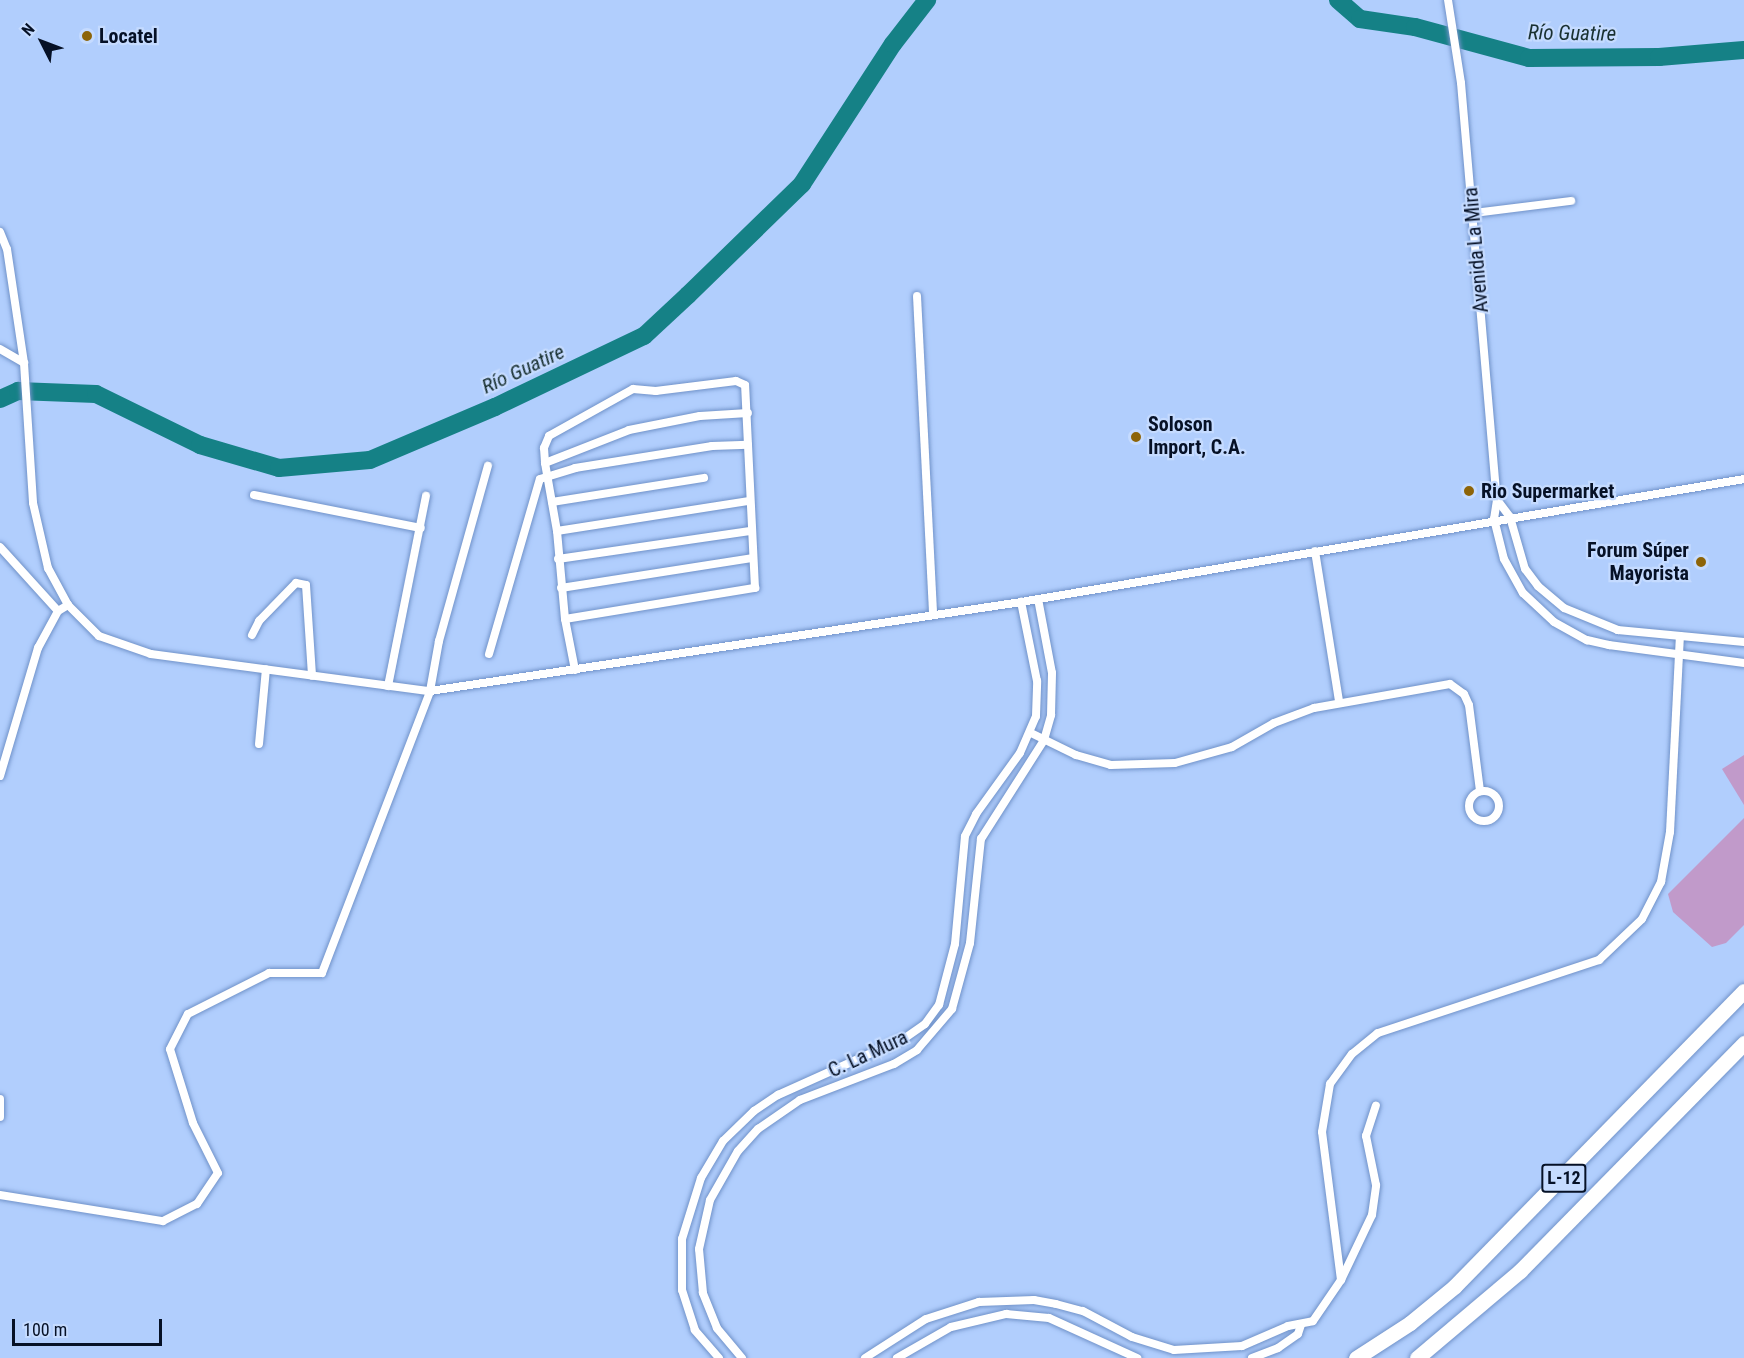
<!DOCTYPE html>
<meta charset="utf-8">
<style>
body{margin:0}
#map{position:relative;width:1744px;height:1358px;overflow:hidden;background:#b1cefd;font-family:"Roboto Condensed",sans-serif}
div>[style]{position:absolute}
.green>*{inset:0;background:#c19aca}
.river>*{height:18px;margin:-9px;padding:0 9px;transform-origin:9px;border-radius:9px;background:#158186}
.roads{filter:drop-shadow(0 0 2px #7092c9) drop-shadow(0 0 2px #7092c9)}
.street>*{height:8px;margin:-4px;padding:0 4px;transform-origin:4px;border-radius:4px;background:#fff}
.street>.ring{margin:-4px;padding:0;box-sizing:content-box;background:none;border:8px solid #fff;border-radius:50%}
.highway>*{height:15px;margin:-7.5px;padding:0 7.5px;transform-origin:7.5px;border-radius:7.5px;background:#fff}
.dots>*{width:16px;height:16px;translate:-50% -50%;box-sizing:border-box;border:3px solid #c5dbff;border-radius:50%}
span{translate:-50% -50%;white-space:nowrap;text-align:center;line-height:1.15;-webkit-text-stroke:4.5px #c5dbff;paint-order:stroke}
.shield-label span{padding:2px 4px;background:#c5dbff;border:2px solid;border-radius:4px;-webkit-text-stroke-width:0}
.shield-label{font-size:18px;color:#061126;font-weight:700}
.poi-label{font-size:20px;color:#061126;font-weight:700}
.left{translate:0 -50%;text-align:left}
.right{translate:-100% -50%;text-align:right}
.street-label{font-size:20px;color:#061126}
.water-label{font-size:21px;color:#193031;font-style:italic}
.north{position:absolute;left:12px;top:12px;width:60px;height:60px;-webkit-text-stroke:4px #c5dbff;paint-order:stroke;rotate:312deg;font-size:16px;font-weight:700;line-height:24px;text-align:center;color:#061126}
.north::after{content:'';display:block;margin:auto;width:21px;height:27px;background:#061126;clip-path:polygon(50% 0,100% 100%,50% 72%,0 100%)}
.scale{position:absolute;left:12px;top:1319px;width:150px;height:27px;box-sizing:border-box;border:3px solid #061126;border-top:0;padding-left:8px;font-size:18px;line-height:21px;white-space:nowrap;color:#061126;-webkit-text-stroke:4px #c5dbff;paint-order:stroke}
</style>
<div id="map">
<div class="green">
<div style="clip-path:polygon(1744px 755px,1744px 805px,1722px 769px)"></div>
<div style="clip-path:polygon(1744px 818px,1744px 925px,1726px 943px,1712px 947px,1673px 912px,1668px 894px)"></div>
</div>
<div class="river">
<div style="left:1338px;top:0;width:29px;rotate:41deg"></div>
<div style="left:1360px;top:19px;width:56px;rotate:8.3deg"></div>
<div style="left:1415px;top:27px;width:118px;rotate:15.2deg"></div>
<div style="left:1529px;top:58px;width:130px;rotate:-0.4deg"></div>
<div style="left:1659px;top:57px;width:85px;rotate:-4.7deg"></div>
<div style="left:0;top:399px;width:20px;rotate:-24deg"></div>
<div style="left:18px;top:391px;width:78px;rotate:2.2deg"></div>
<div style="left:96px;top:394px;width:116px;rotate:26.1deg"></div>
<div style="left:200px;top:445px;width:82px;rotate:16.2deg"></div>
<div style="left:279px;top:468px;width:91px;rotate:-5deg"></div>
<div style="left:370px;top:460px;width:136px;rotate:-23deg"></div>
<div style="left:495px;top:407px;width:165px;rotate:-25.5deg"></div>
<div style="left:644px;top:336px;width:60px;rotate:-43deg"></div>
<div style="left:688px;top:295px;width:159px;rotate:-44.2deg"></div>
<div style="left:802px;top:184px;width:167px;rotate:-57deg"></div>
<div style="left:893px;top:44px;width:56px;rotate:-52.3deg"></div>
</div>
<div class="roads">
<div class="street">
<div style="left:1448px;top:0;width:84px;rotate:81.1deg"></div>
<div style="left:1461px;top:83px;width:419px;rotate:85.1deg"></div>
<div style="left:1474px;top:213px;width:98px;rotate:-7.1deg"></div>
<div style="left:0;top:232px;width:18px;rotate:68deg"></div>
<div style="left:7px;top:249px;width:115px;rotate:81.5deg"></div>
<div style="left:24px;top:363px;width:140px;rotate:86.3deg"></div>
<div style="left:33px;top:503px;width:67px;rotate:77deg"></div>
<div style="left:48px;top:568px;width:42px;rotate:61.6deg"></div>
<div style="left:68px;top:605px;width:44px;rotate:45deg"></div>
<div style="left:99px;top:636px;width:55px;rotate:19.1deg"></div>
<div style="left:151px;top:654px;width:281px;rotate:7.6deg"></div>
<div style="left:430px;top:691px;width:598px;rotate:-8.56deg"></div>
<div style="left:1021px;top:602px;width:733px;rotate:-9.65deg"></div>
<div style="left:917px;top:296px;width:319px;rotate:87.1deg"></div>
<div style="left:0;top:349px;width:28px;rotate:30deg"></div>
<div style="left:545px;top:463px;width:90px;rotate:-21.4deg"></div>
<div style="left:629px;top:430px;width:72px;rotate:-11.2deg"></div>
<div style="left:700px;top:416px;width:48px;rotate:-3.6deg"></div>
<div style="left:254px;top:495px;width:170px;rotate:11.2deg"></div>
<div style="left:552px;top:502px;width:154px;rotate:-9deg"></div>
<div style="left:557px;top:531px;width:193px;rotate:-8.9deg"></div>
<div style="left:0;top:547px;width:86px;rotate:47.8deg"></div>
<div style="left:1315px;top:551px;width:152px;rotate:80.9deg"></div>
<div style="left:558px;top:559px;width:194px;rotate:-8.3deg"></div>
<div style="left:561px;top:588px;width:193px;rotate:-8.9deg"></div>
<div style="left:565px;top:619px;width:193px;rotate:-9.3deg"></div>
<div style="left:755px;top:588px;width:203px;rotate:-92.8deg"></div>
<div style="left:745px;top:385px;width:10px;rotate:-156deg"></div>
<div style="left:736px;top:381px;width:81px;rotate:172.9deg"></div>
<div style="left:656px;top:391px;width:23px;rotate:-175deg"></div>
<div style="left:633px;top:389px;width:96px;rotate:150.8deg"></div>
<div style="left:549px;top:436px;width:13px;rotate:113deg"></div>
<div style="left:544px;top:448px;width:15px;rotate:86deg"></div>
<div style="left:545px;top:463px;width:69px;rotate:80deg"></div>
<div style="left:557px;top:531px;width:88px;rotate:84.8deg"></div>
<div style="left:565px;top:619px;width:52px;rotate:78.9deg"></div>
<div style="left:252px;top:635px;width:16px;rotate:-63deg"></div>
<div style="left:259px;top:621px;width:53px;rotate:-45.8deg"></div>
<div style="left:296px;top:583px;width:10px;rotate:11deg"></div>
<div style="left:306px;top:585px;width:91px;rotate:86.2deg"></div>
<div style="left:1744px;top:642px;width:127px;rotate:-174.6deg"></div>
<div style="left:1618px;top:630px;width:58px;rotate:-157.8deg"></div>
<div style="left:1564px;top:608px;width:34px;rotate:-140deg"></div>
<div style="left:1538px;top:586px;width:21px;rotate:-127deg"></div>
<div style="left:1525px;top:569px;width:54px;rotate:-106.1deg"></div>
<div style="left:1510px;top:517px;width:21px;rotate:-127deg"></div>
<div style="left:1497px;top:500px;width:19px;rotate:99deg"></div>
<div style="left:1494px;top:519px;width:41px;rotate:76deg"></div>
<div style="left:1504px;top:559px;width:39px;rotate:61deg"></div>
<div style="left:1523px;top:593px;width:42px;rotate:43.1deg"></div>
<div style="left:1554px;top:622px;width:38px;rotate:29deg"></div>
<div style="left:1587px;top:640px;width:23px;rotate:13deg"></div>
<div style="left:1609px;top:645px;width:136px;rotate:7.6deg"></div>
<div style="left:489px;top:654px;width:182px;rotate:-73.8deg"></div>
<div style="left:540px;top:479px;width:37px;rotate:-17deg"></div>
<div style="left:575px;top:468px;width:139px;rotate:-9.1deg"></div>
<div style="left:712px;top:446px;width:36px;rotate:-2deg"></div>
<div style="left:388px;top:686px;width:194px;rotate:-78.7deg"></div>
<div style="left:1031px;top:733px;width:50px;rotate:26.1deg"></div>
<div style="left:1076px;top:755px;width:36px;rotate:16deg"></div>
<div style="left:1111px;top:765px;width:64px;rotate:-1.8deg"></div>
<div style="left:1175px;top:763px;width:59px;rotate:-15.7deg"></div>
<div style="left:1232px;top:747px;width:48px;rotate:-29.7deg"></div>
<div style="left:1274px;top:723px;width:43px;rotate:-20.6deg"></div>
<div style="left:1314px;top:708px;width:138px;rotate:-10deg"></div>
<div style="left:1450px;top:684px;width:17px;rotate:36deg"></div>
<div style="left:1464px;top:694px;width:12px;rotate:66deg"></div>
<div style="left:1469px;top:705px;width:87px;rotate:82.7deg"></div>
<div style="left:259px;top:744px;width:75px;rotate:-84.7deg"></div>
<div style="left:0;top:776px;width:134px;rotate:-73.5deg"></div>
<div style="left:38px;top:648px;width:42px;rotate:-61.6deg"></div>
<div style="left:58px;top:611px;width:12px;rotate:-31deg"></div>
<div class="ring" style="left:1469px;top:791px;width:22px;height:22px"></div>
<div style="left:0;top:1099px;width:18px;rotate:90deg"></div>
<div style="left:0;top:1195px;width:165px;rotate:9.1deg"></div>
<div style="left:163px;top:1221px;width:38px;rotate:-27deg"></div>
<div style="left:197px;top:1204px;width:37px;rotate:-56deg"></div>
<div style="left:218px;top:1173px;width:56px;rotate:-116.6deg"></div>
<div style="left:193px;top:1123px;width:77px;rotate:-107.3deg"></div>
<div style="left:170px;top:1049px;width:39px;rotate:-63deg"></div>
<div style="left:188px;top:1014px;width:91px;rotate:-26.8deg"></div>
<div style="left:269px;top:973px;width:53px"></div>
<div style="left:322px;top:973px;width:302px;rotate:-69deg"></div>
<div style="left:430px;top:691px;width:51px;rotate:-79.8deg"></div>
<div style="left:439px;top:641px;width:182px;rotate:-74.4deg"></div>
<div style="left:1341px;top:1280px;width:149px;rotate:-97.3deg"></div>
<div style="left:1322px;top:1132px;width:49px;rotate:-80.5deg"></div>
<div style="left:1330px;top:1084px;width:37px;rotate:-54deg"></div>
<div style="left:1352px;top:1054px;width:33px;rotate:-39deg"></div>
<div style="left:1378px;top:1033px;width:233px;rotate:-18.3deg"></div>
<div style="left:1599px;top:960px;width:59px;rotate:-43.6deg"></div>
<div style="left:1642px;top:919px;width:42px;rotate:-62.8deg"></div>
<div style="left:1661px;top:882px;width:51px;rotate:-79.8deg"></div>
<div style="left:1670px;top:832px;width:196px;rotate:-87.1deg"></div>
<div style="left:719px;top:1358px;width:37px;rotate:-131deg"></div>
<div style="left:695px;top:1330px;width:42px;rotate:-108deg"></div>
<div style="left:682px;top:1290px;width:51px;rotate:-90deg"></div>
<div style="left:682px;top:1239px;width:64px;rotate:-72.7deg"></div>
<div style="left:701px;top:1178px;width:43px;rotate:-59.3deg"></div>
<div style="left:723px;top:1141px;width:43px;rotate:-44.1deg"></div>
<div style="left:754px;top:1111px;width:29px;rotate:-34deg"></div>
<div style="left:778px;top:1095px;width:139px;rotate:-24.2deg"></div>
<div style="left:905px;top:1038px;width:24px;rotate:-35deg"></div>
<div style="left:925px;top:1024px;width:24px;rotate:-54deg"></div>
<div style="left:939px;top:1005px;width:63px;rotate:-75.3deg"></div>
<div style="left:955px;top:944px;width:108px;rotate:-84.7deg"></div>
<div style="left:965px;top:836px;width:25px;rotate:-63deg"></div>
<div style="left:976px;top:814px;width:75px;rotate:-54.2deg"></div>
<div style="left:1020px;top:753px;width:40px;rotate:-66.6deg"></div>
<div style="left:1036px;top:716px;width:35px;rotate:-88deg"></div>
<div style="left:1037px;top:681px;width:81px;rotate:-101.4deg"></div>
<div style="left:742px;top:1358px;width:39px;rotate:-130deg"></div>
<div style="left:717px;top:1328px;width:38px;rotate:-112deg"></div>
<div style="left:703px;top:1293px;width:44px;rotate:-95.2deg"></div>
<div style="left:699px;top:1249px;width:50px;rotate:-77.3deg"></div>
<div style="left:710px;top:1200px;width:56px;rotate:-60.3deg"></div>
<div style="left:738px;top:1151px;width:30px;rotate:-48deg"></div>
<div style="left:758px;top:1129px;width:51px;rotate:-34.6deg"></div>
<div style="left:800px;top:1100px;width:101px;rotate:-21deg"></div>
<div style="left:894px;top:1064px;width:27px;rotate:-31deg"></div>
<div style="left:917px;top:1050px;width:54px;rotate:-49.5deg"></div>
<div style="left:952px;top:1009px;width:68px;rotate:-74.7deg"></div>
<div style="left:970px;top:943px;width:105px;rotate:-84deg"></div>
<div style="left:981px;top:839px;width:117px;rotate:-57.5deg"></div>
<div style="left:1044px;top:740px;width:26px;rotate:-74deg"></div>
<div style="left:1051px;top:715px;width:42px;rotate:-88.6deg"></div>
<div style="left:1052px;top:673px;width:75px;rotate:-100.7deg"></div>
<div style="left:865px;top:1358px;width:72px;rotate:-32.6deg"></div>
<div style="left:926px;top:1319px;width:56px;rotate:-17.8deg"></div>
<div style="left:979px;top:1302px;width:55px;rotate:-2.1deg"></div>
<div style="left:1034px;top:1300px;width:22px;rotate:10deg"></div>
<div style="left:1056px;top:1304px;width:28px;rotate:15deg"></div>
<div style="left:1083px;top:1311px;width:55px;rotate:28deg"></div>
<div style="left:1132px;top:1337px;width:44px;rotate:17.2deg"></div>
<div style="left:1174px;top:1350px;width:68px;rotate:-3.4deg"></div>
<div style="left:1242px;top:1346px;width:50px;rotate:-23.5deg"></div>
<div style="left:1288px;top:1326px;width:25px;rotate:-11deg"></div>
<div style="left:1313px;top:1321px;width:50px;rotate:-55.7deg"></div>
<div style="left:1341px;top:1280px;width:72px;rotate:-64.5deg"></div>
<div style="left:1372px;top:1215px;width:30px;rotate:-82deg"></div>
<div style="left:1376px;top:1185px;width:50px;rotate:-101.5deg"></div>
<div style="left:1366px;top:1136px;width:32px;rotate:-72deg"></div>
<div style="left:897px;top:1358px;width:62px;rotate:-29.9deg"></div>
<div style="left:951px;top:1327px;width:57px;rotate:-13.3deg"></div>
<div style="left:1006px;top:1314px;width:43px;rotate:5.3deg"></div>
<div style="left:1049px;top:1318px;width:97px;rotate:24.4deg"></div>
<div style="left:1252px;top:1358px;width:28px;rotate:-21deg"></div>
<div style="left:1278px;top:1348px;width:24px;rotate:-35deg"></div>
<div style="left:1298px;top:1334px;width:9px;rotate:-72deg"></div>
</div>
<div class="highway">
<div style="left:1356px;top:1358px;width:64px;rotate:-32.9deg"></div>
<div style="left:1410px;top:1323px;width:58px;rotate:-39.4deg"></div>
<div style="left:1455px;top:1286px;width:413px;rotate:-45.6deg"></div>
<div style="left:1417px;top:1358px;width:135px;rotate:-40.2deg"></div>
<div style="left:1520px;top:1271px;width:320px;rotate:-45.5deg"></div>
</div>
</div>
<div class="dots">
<div style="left:87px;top:36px;background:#8d6408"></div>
<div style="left:1136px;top:437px;background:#8d6408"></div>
<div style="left:1469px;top:491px;background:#8d6408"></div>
<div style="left:1701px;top:562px;background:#8d6408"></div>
</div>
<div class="shield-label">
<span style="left:1564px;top:1178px">L-12</span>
</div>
<div class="poi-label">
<span class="left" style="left:99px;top:36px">Locatel</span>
<span class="left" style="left:1148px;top:436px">Soloson<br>Import, C.A.</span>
<span class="left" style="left:1481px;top:491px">Rio Supermarket</span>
<span class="right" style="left:1689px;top:562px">Forum Súper<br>Mayorista</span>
</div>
<div class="street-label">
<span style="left:1476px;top:250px;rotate:-95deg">Avenida La Mira</span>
<span style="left:868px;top:1054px;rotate:-25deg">C. La Mura</span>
</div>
<div class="water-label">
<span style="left:1572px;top:33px;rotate:1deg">Río Guatire</span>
<span style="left:523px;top:369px;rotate:-25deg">Río Guatire</span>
</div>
<div class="north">N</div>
<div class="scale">100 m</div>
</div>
